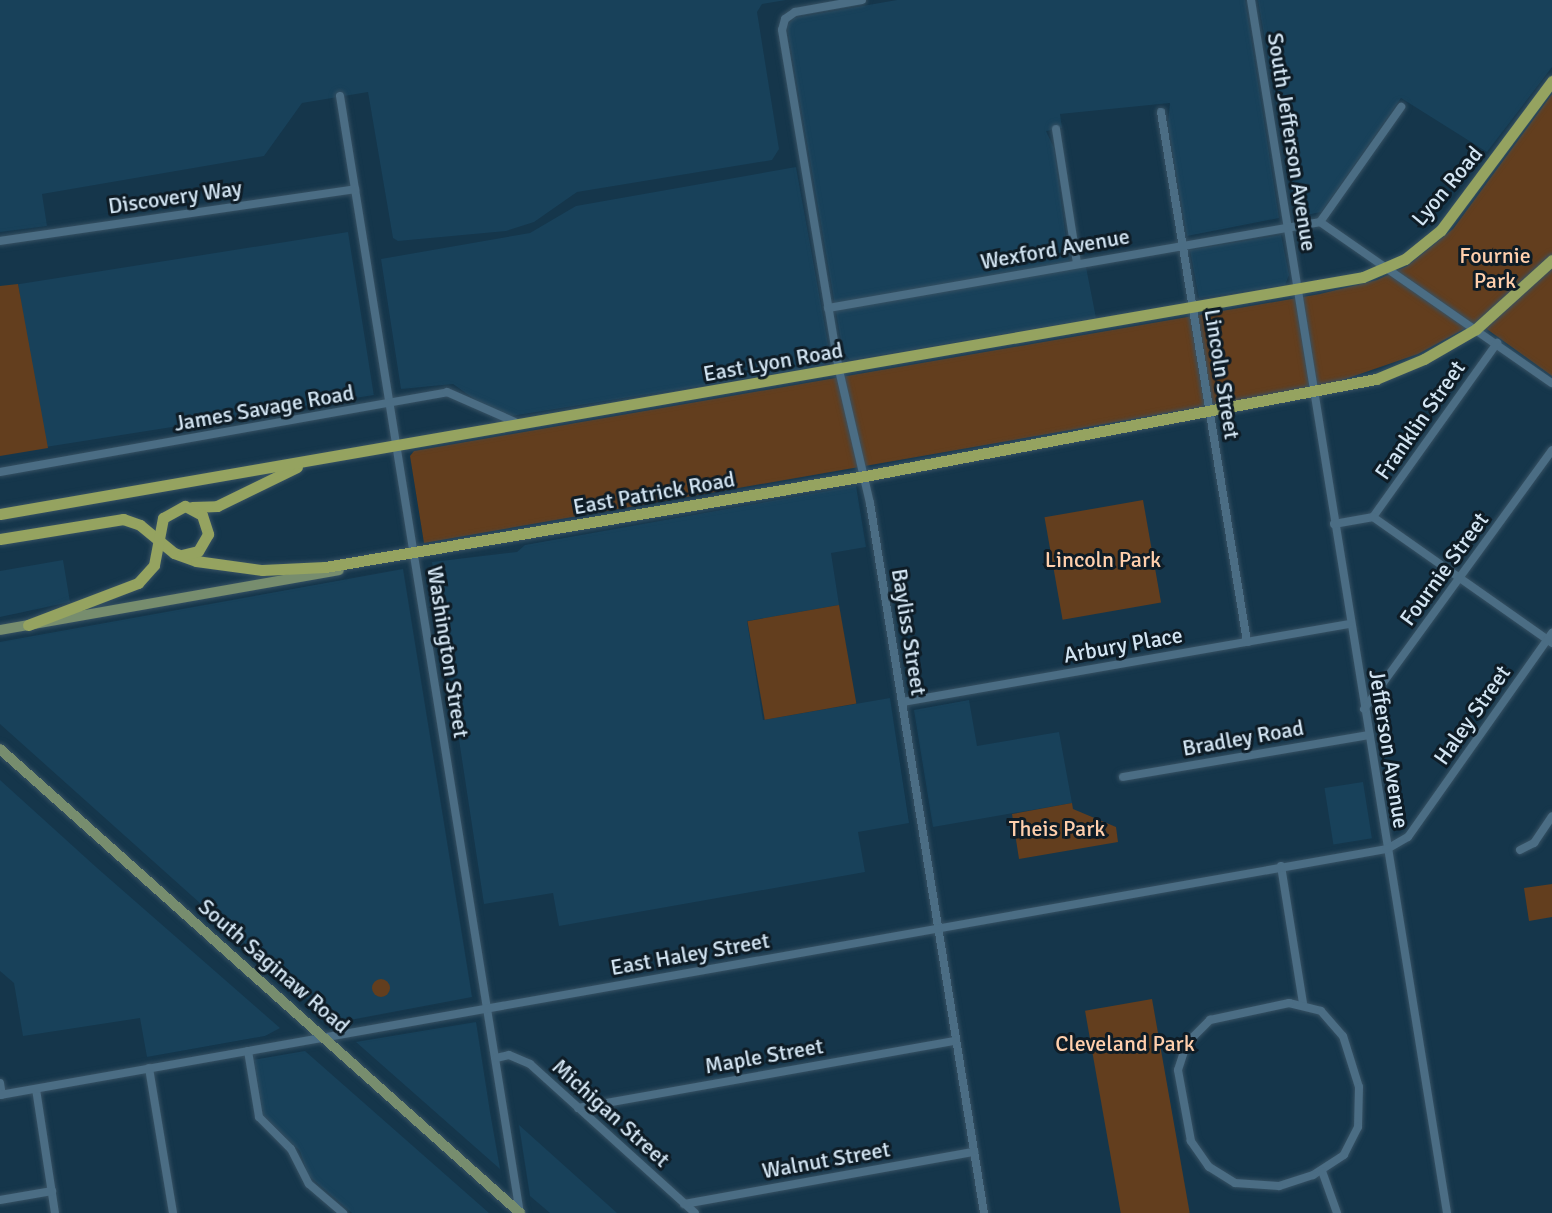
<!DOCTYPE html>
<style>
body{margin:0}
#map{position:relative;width:1552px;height:1213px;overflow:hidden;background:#15364b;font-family:Signika,sans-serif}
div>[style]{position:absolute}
.built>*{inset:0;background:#18415a;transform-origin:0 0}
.green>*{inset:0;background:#633e1e;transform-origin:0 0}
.round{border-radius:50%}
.roads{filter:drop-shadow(0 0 2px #375163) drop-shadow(0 0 2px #375163)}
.minor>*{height:8px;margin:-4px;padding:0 4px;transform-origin:4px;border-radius:4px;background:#4b6d84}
.major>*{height:10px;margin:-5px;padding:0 5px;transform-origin:5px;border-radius:5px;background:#778d6e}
.highway>*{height:11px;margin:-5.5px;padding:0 5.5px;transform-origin:5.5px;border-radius:5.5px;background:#95a360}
span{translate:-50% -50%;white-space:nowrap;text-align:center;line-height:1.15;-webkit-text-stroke:6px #0e1c26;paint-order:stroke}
.street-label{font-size:22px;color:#d3e5f3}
.park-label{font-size:22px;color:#ffcfac}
</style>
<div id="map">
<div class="built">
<div style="clip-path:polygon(0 0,786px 0,762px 4px,757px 12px,779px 149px,772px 160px,577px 192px,534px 222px,506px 231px,398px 241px,393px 238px,368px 92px,302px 103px,264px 156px,42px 194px,47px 226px,0 232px)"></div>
<div style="clip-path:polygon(897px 0,1245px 0,1279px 218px,1187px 236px,1168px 123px,1170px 103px,1060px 114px,1062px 128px,1046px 131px,1054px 148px,1070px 270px,1086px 267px,1096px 318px,850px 360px,843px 352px,787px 26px,794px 18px)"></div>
<div style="clip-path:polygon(1258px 0,1552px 0,1552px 67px,1487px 152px,1401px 98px,1321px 212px,1296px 217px)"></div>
<div style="clip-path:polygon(796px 167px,830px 355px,824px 366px,511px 416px,493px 412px,453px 384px,401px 389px,381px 259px,530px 233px,576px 206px)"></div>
<div style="left:348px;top:232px;width:165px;height:334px;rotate:81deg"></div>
<div style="clip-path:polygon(1281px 235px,1289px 275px,1285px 285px,1199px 298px,1190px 250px)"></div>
<div style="clip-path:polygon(856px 486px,866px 547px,831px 553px,839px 605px,747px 621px,763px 720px,890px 698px,909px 823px,858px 832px,865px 872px,559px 926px,553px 893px,484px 904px,432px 562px,517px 552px,525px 545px)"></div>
<div style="clip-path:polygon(63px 560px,70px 602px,0 617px,0 571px)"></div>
<div style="clip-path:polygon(403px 569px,472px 997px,334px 1023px,0 724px,0 642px)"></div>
<div style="clip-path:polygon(969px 700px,977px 746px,1059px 732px,1072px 803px,933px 827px,914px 710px)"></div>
<div style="clip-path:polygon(0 780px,96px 867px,280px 1028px,265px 1036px,147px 1057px,140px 1018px,23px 1036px,14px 983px,0 971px)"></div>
<div style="left:1363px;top:782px;width:57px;height:39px;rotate:81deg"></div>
<div style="clip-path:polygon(476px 1022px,490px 1112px,500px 1169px,356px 1042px)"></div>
<div style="clip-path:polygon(305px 1051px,489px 1213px,352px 1213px,308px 1175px,300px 1151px,263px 1115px,252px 1060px)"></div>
<div style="clip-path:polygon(519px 1125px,617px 1213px,550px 1213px,530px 1196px)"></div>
</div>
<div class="green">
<div style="clip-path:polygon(1552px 94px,1552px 376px,1477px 322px,1418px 354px,1328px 385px,424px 543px,410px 456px,414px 451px,1320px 294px,1377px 280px,1407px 266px,1453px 229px)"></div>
<div style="clip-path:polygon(18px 284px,48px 448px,0 456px,0 286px)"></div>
<div style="left:1143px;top:500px;width:104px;height:100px;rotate:80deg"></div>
<div style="left:839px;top:605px;width:100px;height:93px;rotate:80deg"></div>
<div style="clip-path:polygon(1072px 803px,1073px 809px,1116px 827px,1118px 842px,1019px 859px,1012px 814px)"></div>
<div style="clip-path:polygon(1552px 884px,1552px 917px,1529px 921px,1524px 888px)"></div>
<div class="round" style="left:372px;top:979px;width:18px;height:18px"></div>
<div style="left:1152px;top:999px;width:217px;height:68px;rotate:80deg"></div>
</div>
<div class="roads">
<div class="minor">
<div style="left:862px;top:0;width:68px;rotate:169.8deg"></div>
<div style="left:795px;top:12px;width:12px;rotate:145deg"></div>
<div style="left:785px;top:19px;width:11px;rotate:105deg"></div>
<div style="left:782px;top:30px;width:345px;rotate:80.5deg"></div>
<div style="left:839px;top:370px;width:137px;rotate:76.9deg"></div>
<div style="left:870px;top:503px;width:719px;rotate:80.88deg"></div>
<div style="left:1251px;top:0;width:1229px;rotate:80.82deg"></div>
<div style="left:340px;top:96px;width:1131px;rotate:80.85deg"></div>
<div style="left:1161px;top:112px;width:537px;rotate:80.78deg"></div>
<div style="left:1056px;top:129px;width:136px;rotate:81.1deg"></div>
<div style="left:1320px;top:222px;width:141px;rotate:-54.8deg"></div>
<div style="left:0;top:241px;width:359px;rotate:-8.3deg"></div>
<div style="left:828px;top:308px;width:499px;rotate:-9.9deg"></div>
<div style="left:1320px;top:222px;width:282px;rotate:34.8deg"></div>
<div style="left:0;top:472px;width:454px;rotate:-10.1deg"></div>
<div style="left:447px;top:392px;width:74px;rotate:23.8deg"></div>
<div style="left:1373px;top:517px;width:214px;rotate:-54.5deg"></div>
<div style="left:1334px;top:524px;width:40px;rotate:-10deg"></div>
<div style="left:1373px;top:517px;width:219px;rotate:35.1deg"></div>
<div style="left:902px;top:702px;width:455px;rotate:-9.9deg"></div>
<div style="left:1364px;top:709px;width:320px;rotate:-54deg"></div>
<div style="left:1123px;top:777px;width:250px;rotate:-9.7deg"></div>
<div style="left:1520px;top:850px;width:16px;rotate:-27deg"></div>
<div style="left:1534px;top:843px;width:32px;rotate:-56deg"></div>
<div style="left:1281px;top:866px;width:139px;rotate:80.9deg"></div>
<div style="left:1289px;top:1003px;width:33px;rotate:14deg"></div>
<div style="left:1321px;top:1011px;width:33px;rotate:49deg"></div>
<div style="left:1343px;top:1036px;width:53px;rotate:72.6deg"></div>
<div style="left:1359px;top:1087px;width:40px;rotate:91.4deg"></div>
<div style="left:1358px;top:1127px;width:31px;rotate:117deg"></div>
<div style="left:1344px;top:1155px;width:37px;rotate:147deg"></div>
<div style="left:1313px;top:1175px;width:36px;rotate:162deg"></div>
<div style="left:1279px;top:1186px;width:44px;rotate:-176.1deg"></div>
<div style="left:1235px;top:1183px;width:31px;rotate:-148deg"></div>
<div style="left:1209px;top:1167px;width:32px;rotate:-125deg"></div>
<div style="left:1191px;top:1141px;width:72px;rotate:-100.4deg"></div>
<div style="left:1178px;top:1070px;width:28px;rotate:-72deg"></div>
<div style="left:1187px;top:1043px;width:33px;rotate:-45deg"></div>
<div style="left:1210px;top:1020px;width:81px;rotate:-12.1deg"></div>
<div style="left:248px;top:1051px;width:67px;rotate:80.5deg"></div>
<div style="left:259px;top:1117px;width:45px;rotate:45deg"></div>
<div style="left:291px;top:1149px;width:39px;rotate:63deg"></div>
<div style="left:309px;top:1184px;width:45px;rotate:40.5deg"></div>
<div style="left:496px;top:1058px;width:13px;rotate:-13deg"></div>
<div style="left:509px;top:1055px;width:23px;rotate:23deg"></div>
<div style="left:530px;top:1064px;width:222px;rotate:42.1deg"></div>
<div style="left:149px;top:1068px;width:147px;rotate:80.6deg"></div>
<div style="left:0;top:1083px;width:12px;rotate:81deg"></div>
<div style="left:36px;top:1089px;width:125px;rotate:81.3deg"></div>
<div style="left:0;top:1095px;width:1409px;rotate:-10.06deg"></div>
<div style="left:1387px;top:849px;width:24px;rotate:-30deg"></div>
<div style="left:1408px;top:837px;width:250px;rotate:-54.8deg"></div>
<div style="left:578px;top:1108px;width:384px;rotate:-10.1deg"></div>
<div style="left:1322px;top:1171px;width:45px;rotate:70.3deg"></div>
<div style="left:0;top:1200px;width:53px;rotate:-9.8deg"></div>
<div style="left:684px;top:1204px;width:295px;rotate:-10.2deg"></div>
</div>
<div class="major">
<div style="left:0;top:630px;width:344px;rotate:-10deg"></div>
<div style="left:0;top:749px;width:697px;rotate:41.74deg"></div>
</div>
<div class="highway">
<div style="left:192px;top:507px;width:25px;rotate:-2deg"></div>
<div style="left:217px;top:506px;width:89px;rotate:-26deg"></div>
<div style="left:0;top:514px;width:1383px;rotate:-9.86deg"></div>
<div style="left:1363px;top:277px;width:46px;rotate:-23.2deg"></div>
<div style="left:1405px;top:259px;width:46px;rotate:-38.9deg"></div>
<div style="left:1441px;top:230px;width:186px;rotate:-53.3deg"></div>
<div style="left:0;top:539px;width:125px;rotate:-9.2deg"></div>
<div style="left:123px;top:519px;width:18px;rotate:19deg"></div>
<div style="left:140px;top:525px;width:44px;rotate:39.5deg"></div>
<div style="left:174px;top:553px;width:23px;rotate:20deg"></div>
<div style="left:196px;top:561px;width:67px;rotate:7.8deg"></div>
<div style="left:262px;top:570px;width:63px;rotate:-2.7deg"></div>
<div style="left:325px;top:567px;width:548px;rotate:-9.57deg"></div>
<div style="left:865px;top:476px;width:520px;rotate:-10.75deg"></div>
<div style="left:1376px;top:379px;width:52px;rotate:-22.6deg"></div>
<div style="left:1424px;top:359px;width:60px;rotate:-30deg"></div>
<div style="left:1476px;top:329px;width:103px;rotate:-42.2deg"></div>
<div style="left:28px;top:625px;width:118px;rotate:-20.9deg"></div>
<div style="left:138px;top:583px;width:24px;rotate:-48deg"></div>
<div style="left:154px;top:565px;width:48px;rotate:-79.2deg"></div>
<div style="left:163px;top:518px;width:25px;rotate:-29deg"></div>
<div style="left:185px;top:506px;width:19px;rotate:28deg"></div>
<div style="left:202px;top:515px;width:20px;rotate:72deg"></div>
<div style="left:208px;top:534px;width:20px;rotate:120deg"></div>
<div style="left:198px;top:551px;width:16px;rotate:166deg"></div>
</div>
</div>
<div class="street-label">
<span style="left:1292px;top:142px;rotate:81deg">South Jefferson Avenue</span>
<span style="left:1447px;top:186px;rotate:-50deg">Lyon Road</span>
<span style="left:175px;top:197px;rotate:-8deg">Discovery Way</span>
<span style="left:1055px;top:249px;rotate:-10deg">Wexford Avenue</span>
<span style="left:773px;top:362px;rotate:-10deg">East Lyon Road</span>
<span style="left:1222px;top:374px;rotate:81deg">Lincoln Street</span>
<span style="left:264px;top:408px;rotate:-10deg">James Savage Road</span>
<span style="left:1420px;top:420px;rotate:-55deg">Franklin Street</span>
<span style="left:654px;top:493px;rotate:-10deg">East Patrick Road</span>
<span style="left:1444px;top:569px;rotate:-54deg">Fournie Street</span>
<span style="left:909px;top:632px;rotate:81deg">Bayliss Street</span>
<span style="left:1123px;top:645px;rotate:-10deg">Arbury Place</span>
<span style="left:448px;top:652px;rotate:81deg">Washington Street</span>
<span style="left:1472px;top:715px;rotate:-55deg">Haley Street</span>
<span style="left:1243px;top:738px;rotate:-10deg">Bradley Road</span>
<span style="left:1389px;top:749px;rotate:81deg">Jefferson Avenue</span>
<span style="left:690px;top:954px;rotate:-10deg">East Haley Street</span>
<span style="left:274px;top:966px;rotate:41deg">South Saginaw Road</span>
<span style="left:764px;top:1056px;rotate:-10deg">Maple Street</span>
<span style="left:611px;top:1113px;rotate:42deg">Michigan Street</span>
<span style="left:826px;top:1160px;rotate:-10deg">Walnut Street</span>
</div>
<div class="park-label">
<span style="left:1495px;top:268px">Fournie<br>Park</span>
<span style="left:1103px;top:560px">Lincoln Park</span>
<span style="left:1057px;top:829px">Theis Park</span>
<span style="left:1125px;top:1044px">Cleveland Park</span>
</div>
</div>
